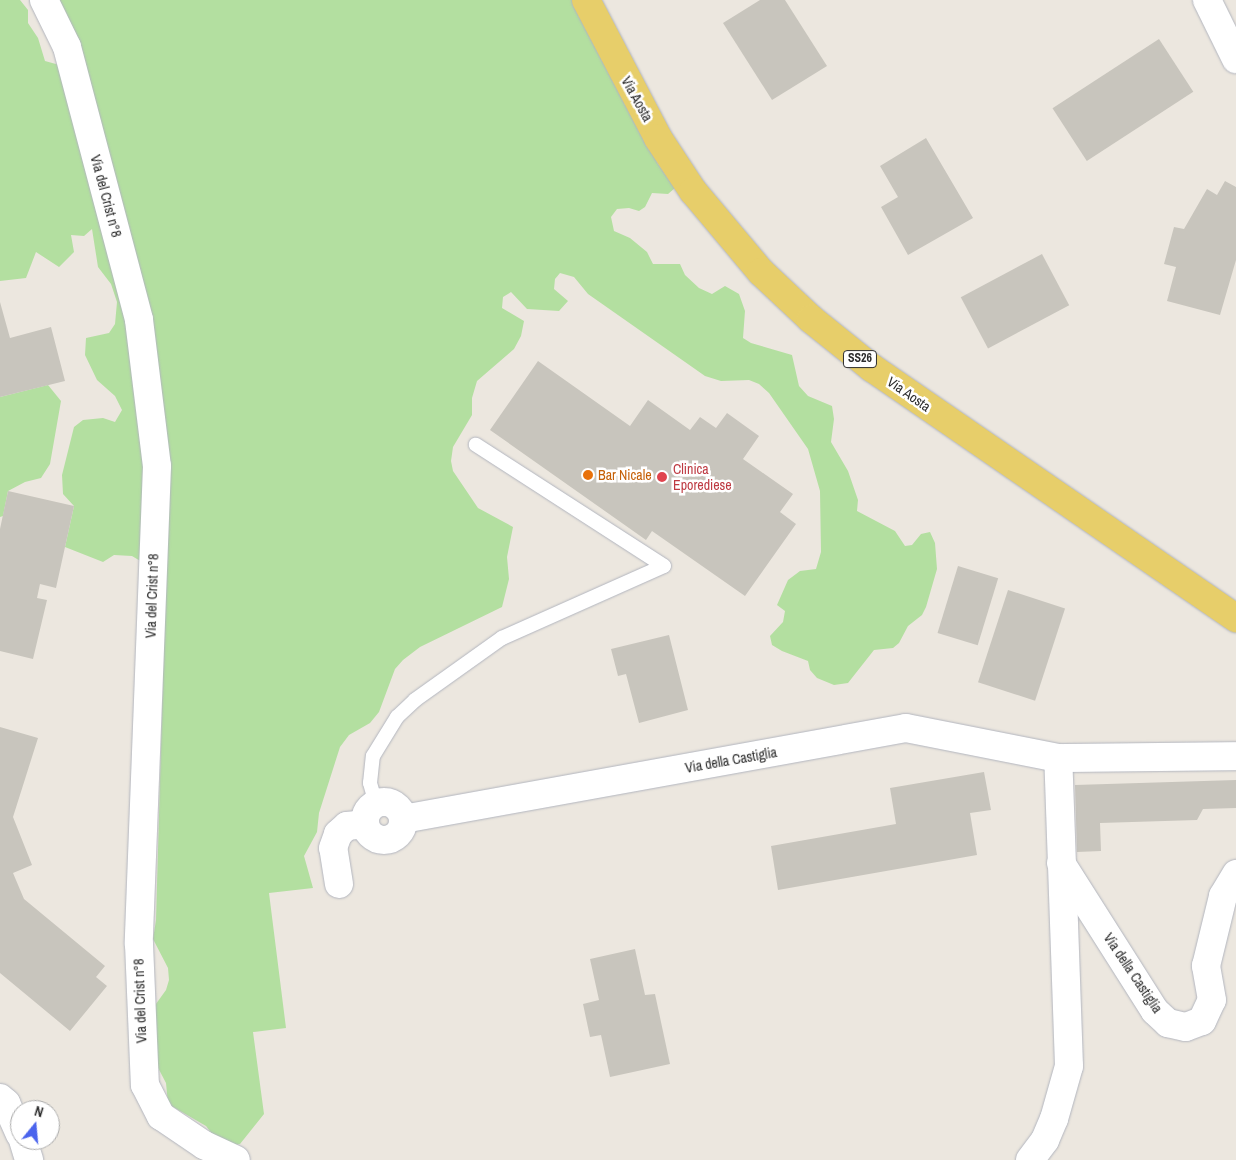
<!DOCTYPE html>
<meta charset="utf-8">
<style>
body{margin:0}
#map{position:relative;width:1236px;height:1160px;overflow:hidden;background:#ece7df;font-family:"Archivo Narrow",sans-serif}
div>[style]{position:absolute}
.green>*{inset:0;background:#b3dfa0}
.building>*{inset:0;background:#c8c5bd;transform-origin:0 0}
.roads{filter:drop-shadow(0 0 1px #b2b5be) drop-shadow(0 0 1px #b2b5be)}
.service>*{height:14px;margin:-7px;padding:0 7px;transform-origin:7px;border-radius:7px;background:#fff}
.minor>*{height:28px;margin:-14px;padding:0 14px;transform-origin:14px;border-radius:14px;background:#fff}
.minor>.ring{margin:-14px;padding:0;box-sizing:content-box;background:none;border:28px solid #fff;border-radius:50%}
.primary>*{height:28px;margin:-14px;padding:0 14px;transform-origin:14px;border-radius:14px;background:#e7ce6a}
.dots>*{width:14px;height:14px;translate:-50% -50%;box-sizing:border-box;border:2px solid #fff;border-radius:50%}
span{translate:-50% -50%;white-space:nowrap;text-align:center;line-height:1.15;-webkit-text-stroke:5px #fff;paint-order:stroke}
.shield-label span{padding:1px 4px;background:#fff;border:1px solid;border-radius:4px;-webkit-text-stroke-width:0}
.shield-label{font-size:12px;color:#2c2c2c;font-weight:700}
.street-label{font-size:14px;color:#2c2c2c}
.health-label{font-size:14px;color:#be3a42}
.left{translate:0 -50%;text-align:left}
.food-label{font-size:14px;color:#c56008}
.north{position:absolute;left:10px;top:1100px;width:50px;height:50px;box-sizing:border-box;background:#fff;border:1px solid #ababab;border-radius:50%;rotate:17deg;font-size:14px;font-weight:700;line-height:20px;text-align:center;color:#2c2c2c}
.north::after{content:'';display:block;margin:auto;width:18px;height:22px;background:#4b64ed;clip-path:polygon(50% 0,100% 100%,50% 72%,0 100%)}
</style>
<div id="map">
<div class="green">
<div style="clip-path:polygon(0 0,20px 0,28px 10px,28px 23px,38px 38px,45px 61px,63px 66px,131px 340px,147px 466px,142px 562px,132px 556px,114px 555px,103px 562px,65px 547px,74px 506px,63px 494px,62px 475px,74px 427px,83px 420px,103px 418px,115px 422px,122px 410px,115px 396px,97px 380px,85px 355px,86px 338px,109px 333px,115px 324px,117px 302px,111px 284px,98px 267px,92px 229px,84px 236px,71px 235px,74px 252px,59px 267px,36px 252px,26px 278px,0 281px)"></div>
<div style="clip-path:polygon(57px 0,575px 0,658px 164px,675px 188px,668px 194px,652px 193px,645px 207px,639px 211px,629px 208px,617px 209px,611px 217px,614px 231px,630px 238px,647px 252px,653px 264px,680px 264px,685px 275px,699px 288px,712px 294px,725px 286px,739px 294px,745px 311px,743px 338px,751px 343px,792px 355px,799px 386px,808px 396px,832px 406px,834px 419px,831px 442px,848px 471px,858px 500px,857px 511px,895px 531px,905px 546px,912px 545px,921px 534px,930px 532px,935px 543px,937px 569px,926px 607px,922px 615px,908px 626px,899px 643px,893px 648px,874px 650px,848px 683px,834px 685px,817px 678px,810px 670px,808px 661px,782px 651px,772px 645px,770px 636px,783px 622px,785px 611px,777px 605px,788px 580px,800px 571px,816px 569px,821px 552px,820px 491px,808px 449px,769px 393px,759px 384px,749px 380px,721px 381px,705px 376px,588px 294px,574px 277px,560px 273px,555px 279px,554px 289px,568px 301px,559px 311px,527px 309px,511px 292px,503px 297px,502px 308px,524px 321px,521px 336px,514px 349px,477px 381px,472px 398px,472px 415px,453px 447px,451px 461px,453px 471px,478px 508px,513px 527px,507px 557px,509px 579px,502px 607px,420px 647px,403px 660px,395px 669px,379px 712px,370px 723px,349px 735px,340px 747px,319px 813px,317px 832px,304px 856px,313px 888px,269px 893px,286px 1028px,253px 1032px,264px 1114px,240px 1144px,230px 1146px,216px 1139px,206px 1126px,168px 1104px,166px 1083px,155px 1062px,153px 1008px,166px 990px,169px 980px,168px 968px,153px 939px,156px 920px,169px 464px,152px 324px,80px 42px)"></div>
<div style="clip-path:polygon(48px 385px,61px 401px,50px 464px,41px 478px,25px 482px,8px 491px,3px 516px,0 517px,0 397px)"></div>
</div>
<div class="building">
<div style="clip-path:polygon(760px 0,785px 0,827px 66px,772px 100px,723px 23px)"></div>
<div style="left:1159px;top:39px;width:63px;height:127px;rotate:57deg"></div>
<div style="clip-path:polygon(926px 138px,973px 218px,908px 255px,881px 207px,898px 197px,880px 166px)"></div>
<div style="clip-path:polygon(1225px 181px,1236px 187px,1236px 260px,1220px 315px,1167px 301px,1176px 267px,1164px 264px,1174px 227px,1184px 229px,1207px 189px,1217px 195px)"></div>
<div style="left:1042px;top:254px;width:58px;height:92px;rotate:62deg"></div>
<div style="clip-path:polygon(0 302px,10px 338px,51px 327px,65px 381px,0 397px)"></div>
<div style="clip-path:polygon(538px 361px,630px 426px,648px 400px,690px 430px,700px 417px,716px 428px,727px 413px,759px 436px,743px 459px,793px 494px,780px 512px,796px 524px,745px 596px,652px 531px,646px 540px,490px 430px)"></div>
<div style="clip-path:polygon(8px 491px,74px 506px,56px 588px,40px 584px,37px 598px,47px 600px,33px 659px,0 651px,0 529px)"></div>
<div style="left:958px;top:566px;width:42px;height:70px;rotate:17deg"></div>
<div style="left:1008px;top:590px;width:60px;height:97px;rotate:18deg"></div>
<div style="clip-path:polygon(669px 635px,688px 710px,639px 723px,626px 674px,618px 676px,611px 649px)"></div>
<div style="clip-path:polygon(0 727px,38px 738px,13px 817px,32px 865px,13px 873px,24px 899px,105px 966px,96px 977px,107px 986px,70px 1031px,0 973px)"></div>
<div style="clip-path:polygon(984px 772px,991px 810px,970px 813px,977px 855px,778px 890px,771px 846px,896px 824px,890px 788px)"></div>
<div style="clip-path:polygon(1236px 780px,1236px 808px,1203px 809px,1197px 820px,1100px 823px,1101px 851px,1077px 852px,1075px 785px)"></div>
<div style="clip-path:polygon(635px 949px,645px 995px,655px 994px,670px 1064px,610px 1077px,601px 1035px,590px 1037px,583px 1004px,599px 1000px,590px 959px)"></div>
</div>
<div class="roads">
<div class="service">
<div style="left:376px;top:804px;width:22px;rotate:-106deg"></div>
<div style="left:370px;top:783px;width:27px;rotate:-84deg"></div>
<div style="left:373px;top:756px;width:46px;rotate:-58.4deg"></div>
<div style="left:397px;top:717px;width:25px;rotate:-43deg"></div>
<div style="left:415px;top:700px;width:107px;rotate:-35.5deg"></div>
<div style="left:502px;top:638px;width:177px;rotate:-24deg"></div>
<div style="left:664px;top:566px;width:224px;rotate:-147.2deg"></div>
</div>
<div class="minor">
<div style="left:44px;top:0;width:52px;rotate:63.9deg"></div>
<div style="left:67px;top:47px;width:282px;rotate:75.2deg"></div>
<div style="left:139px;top:320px;width:147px;rotate:83deg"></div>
<div style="left:157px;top:466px;width:478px;rotate:92.2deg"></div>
<div style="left:139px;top:944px;width:141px;rotate:87.6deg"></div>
<div style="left:145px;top:1085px;width:35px;rotate:63deg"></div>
<div style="left:161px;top:1116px;width:52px;rotate:34deg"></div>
<div style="left:204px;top:1145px;width:35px;rotate:25deg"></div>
<div style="left:1207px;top:0;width:66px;rotate:63.8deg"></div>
<div class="ring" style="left:365px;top:802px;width:10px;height:10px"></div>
<div style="left:403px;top:819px;width:511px;rotate:-10.25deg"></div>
<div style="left:906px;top:728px;width:155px;rotate:11.2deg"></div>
<div style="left:1061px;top:863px;width:175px;rotate:57.6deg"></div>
<div style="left:1155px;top:1011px;width:18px;rotate:43deg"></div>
<div style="left:1168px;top:1023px;width:18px;rotate:13deg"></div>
<div style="left:1186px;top:1027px;width:17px;rotate:-21deg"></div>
<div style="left:1202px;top:1021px;width:23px;rotate:-65deg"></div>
<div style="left:1212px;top:1000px;width:35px;rotate:-100deg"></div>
<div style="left:1206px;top:966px;width:72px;rotate:-76.3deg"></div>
<div style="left:1223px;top:896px;width:26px;rotate:-59deg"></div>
<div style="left:339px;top:884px;width:36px;rotate:-99deg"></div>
<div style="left:333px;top:848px;width:15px;rotate:-70deg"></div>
<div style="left:338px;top:834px;width:12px;rotate:-42deg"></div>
<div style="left:347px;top:826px;width:18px;rotate:-6deg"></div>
<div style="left:0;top:1098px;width:8px;rotate:40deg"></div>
<div style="left:6px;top:1103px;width:34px;rotate:66deg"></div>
<div style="left:23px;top:1140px;width:21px;rotate:73deg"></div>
<div style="left:1030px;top:1160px;width:25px;rotate:-53deg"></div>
<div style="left:1045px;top:1140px;width:23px;rotate:-67deg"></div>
<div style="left:1054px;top:1119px;width:55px;rotate:-74.2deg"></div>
<div style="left:1069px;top:1066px;width:308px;rotate:-92deg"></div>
<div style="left:1058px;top:758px;width:178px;rotate:-0.6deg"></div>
</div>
<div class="primary">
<div style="left:586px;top:0;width:156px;rotate:62.4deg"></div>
<div style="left:658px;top:138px;width:64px;rotate:56.6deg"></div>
<div style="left:693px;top:191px;width:106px;rotate:50deg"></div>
<div style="left:761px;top:272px;width:69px;rotate:43.2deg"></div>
<div style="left:811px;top:319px;width:78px;rotate:38.8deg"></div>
<div style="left:872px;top:368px;width:442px;rotate:34.5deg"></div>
</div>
</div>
<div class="dots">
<div style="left:588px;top:475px;background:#e8710a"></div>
<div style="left:662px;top:477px;background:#e0444e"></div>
</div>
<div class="shield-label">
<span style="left:860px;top:359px">SS26</span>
</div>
<div class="street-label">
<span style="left:637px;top:99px;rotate:61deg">Via Aosta</span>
<span style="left:106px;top:196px;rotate:75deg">Via del Crist n°8</span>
<span style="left:909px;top:394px;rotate:35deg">Via Aosta</span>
<span style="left:152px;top:596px;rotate:-88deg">Via del Crist n°8</span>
<span style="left:731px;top:760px;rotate:-10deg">Via della Castiglia</span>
<span style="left:1133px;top:973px;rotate:56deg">Via della Castiglia</span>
<span style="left:140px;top:1001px;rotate:-92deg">Via del Crist n°8</span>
</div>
<div class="health-label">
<span class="left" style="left:673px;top:477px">Clinica<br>Eporediese</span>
</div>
<div class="food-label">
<span class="left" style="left:598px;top:475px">Bar Nicale</span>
</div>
<div class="north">N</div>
</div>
